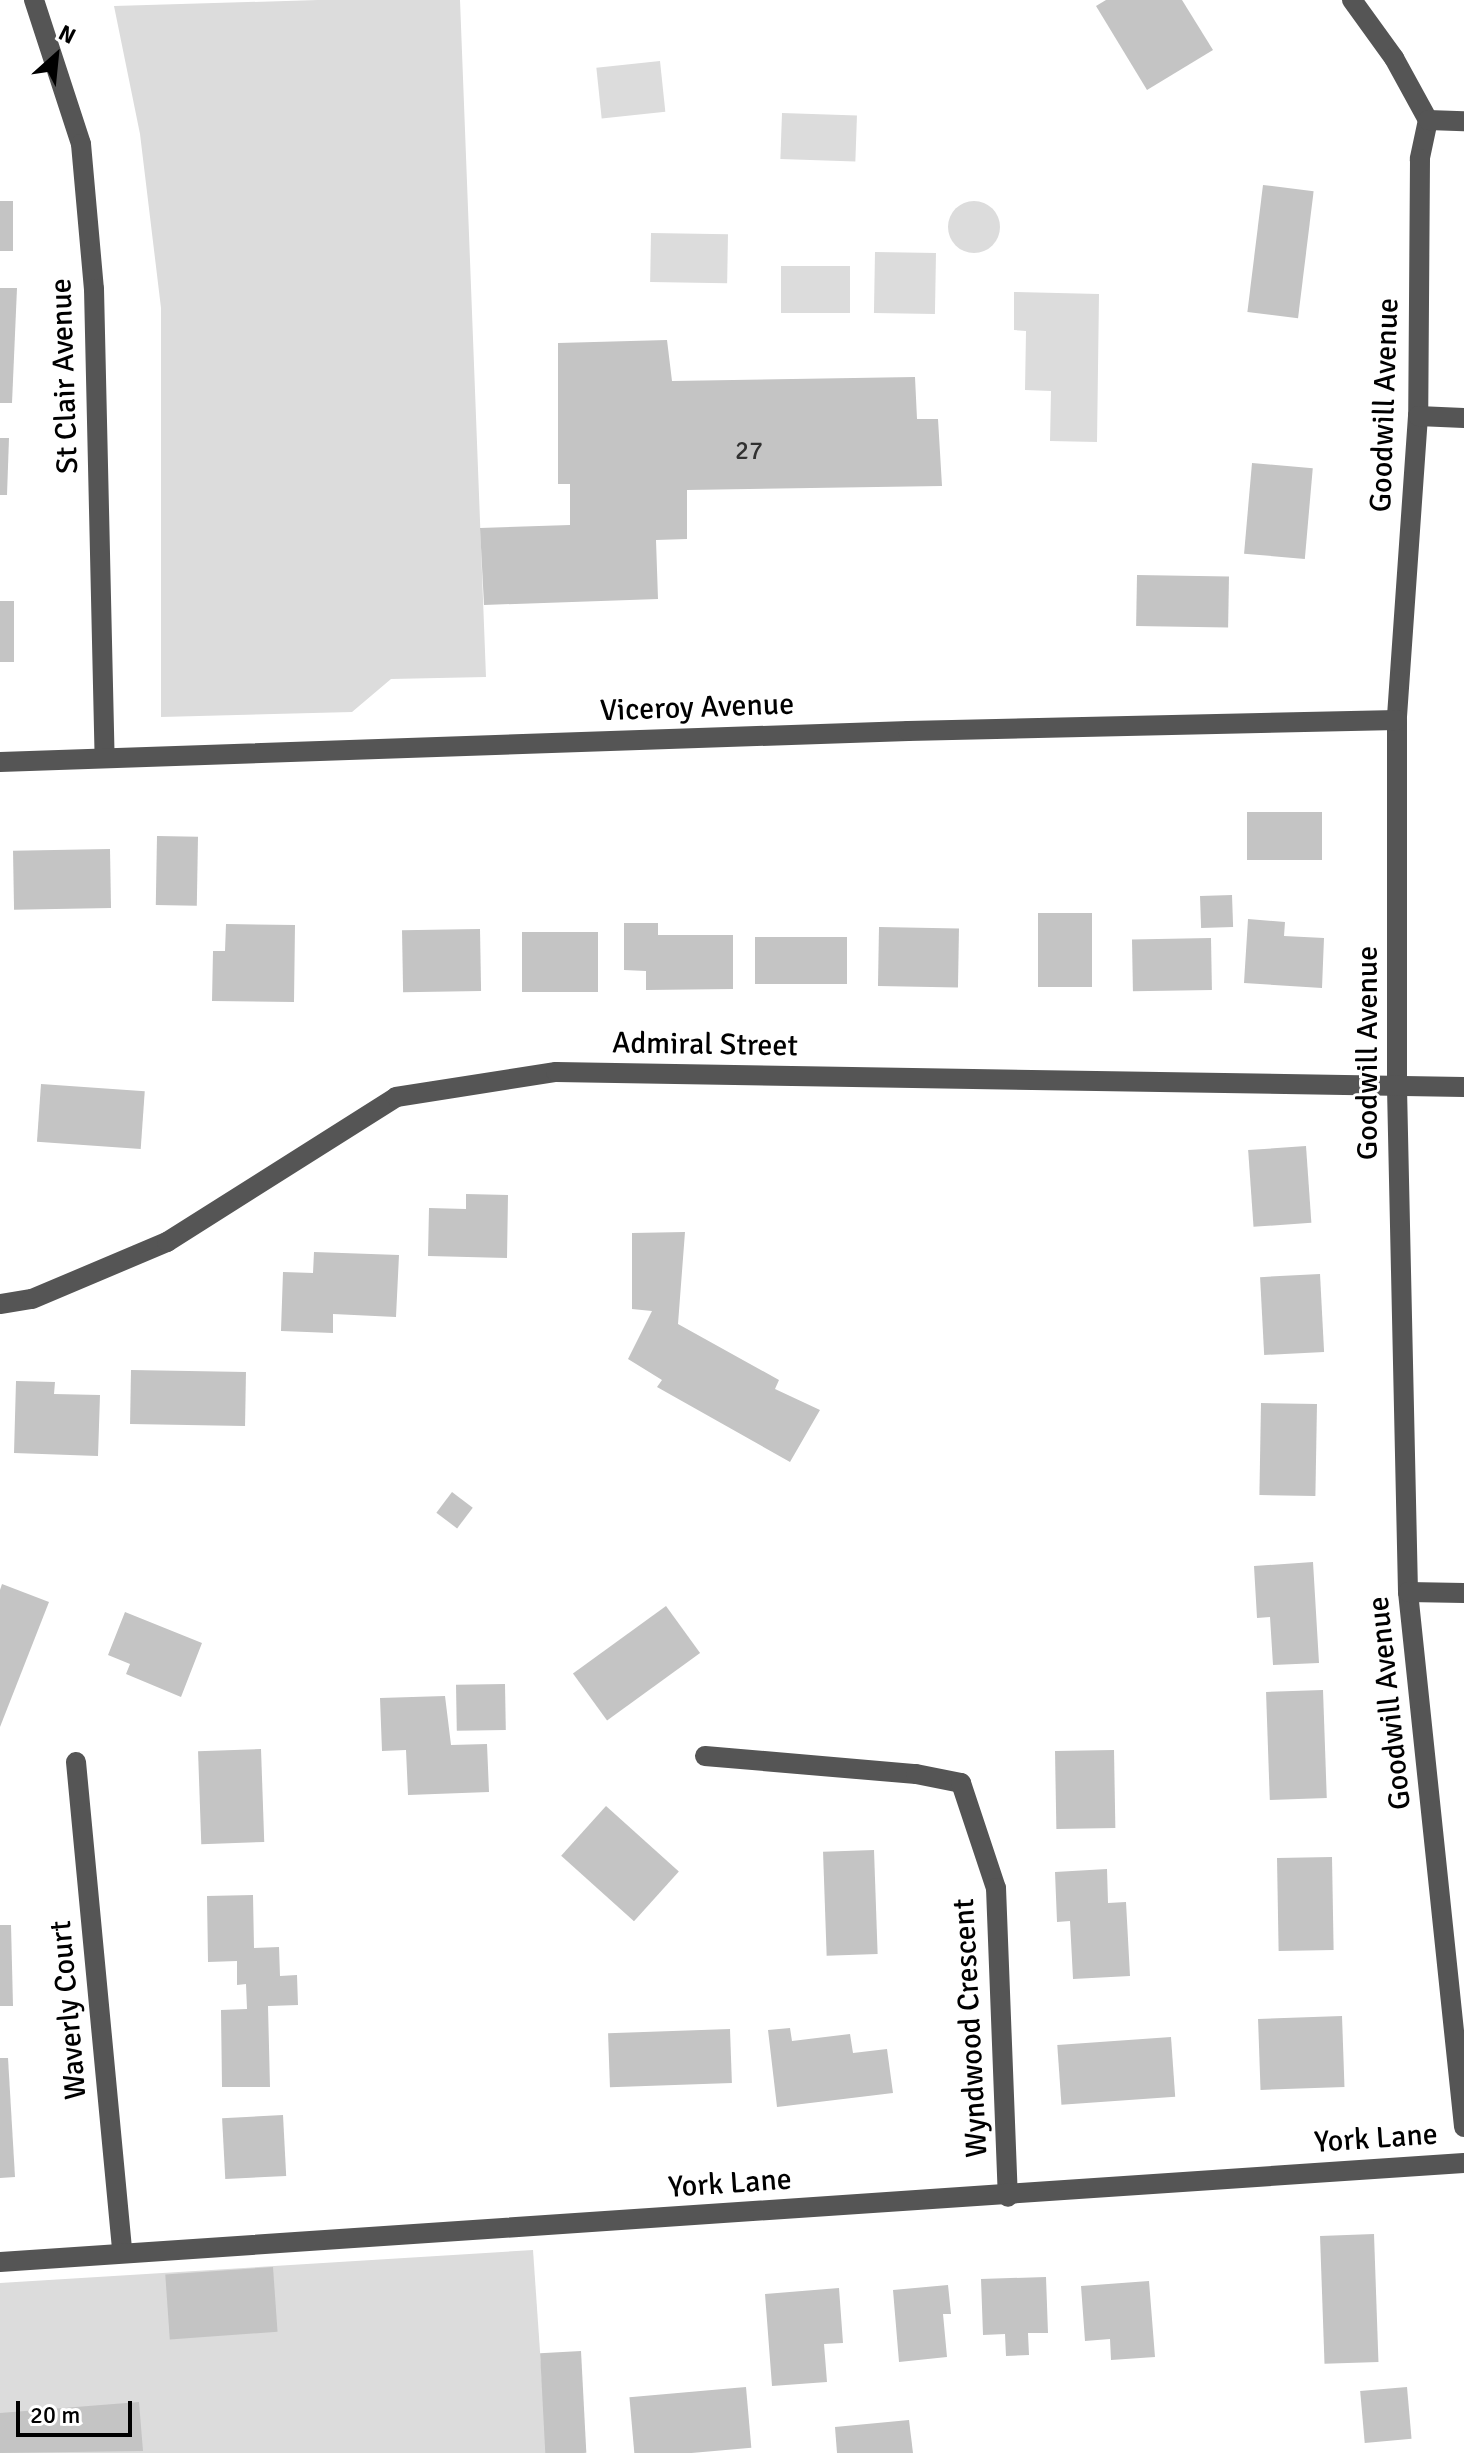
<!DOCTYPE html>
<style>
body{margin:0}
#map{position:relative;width:1464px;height:2453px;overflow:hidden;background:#fff;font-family:Signika,sans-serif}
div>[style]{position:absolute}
.green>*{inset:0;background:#dcdcdc;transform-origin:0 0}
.round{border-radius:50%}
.building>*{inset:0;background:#c4c4c4;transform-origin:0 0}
.minor>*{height:20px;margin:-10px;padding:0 10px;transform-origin:10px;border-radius:10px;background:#555}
span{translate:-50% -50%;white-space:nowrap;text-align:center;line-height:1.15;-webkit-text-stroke:6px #fff;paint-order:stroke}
.number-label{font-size:26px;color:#313131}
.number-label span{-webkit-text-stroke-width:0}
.street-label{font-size:30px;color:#000}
.north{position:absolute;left:16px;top:16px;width:80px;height:80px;-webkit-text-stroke:6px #fff;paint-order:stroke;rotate:27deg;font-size:22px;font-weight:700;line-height:32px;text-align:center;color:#000}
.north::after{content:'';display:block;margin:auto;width:28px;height:36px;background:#000;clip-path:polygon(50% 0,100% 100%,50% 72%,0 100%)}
.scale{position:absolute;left:16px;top:2401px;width:116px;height:36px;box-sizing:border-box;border:4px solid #000;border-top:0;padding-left:10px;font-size:24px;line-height:28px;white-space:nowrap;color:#000;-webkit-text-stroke:6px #fff;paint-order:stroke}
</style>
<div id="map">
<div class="green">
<div style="clip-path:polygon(318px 0,460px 0,486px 677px,391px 679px,352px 712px,161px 717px,161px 308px,140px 134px,114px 6px)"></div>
<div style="left:660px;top:61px;width:51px;height:64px;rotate:84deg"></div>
<div style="left:782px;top:113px;width:75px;height:46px;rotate:2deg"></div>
<div class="round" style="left:948px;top:201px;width:52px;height:52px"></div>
<div style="left:651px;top:233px;width:77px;height:49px;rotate:1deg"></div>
<div style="left:875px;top:252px;width:61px;height:61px;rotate:1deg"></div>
<div style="left:781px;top:266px;width:69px;height:47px"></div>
<div style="clip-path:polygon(1014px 292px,1099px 294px,1097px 442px,1050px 441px,1051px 391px,1025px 390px,1026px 331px,1014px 330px)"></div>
<div style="clip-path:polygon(533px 2250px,547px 2453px,0 2453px,0 2283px)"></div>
</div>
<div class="building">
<div style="clip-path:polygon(1106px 0,1182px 0,1213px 50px,1147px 90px,1096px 6px)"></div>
<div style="left:1263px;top:185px;width:51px;height:128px;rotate:7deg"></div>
<div style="left:0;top:201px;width:13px;height:50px"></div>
<div style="clip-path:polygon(0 288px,17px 288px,12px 403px,0 403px)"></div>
<div style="clip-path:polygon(667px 340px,672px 381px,915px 377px,917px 419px,938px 419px,942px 486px,687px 490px,687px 539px,656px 540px,658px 599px,484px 605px,480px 528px,570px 525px,570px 484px,558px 484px,558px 343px)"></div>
<div style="clip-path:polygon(0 438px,9px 438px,7px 495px,0 495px)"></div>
<div style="left:1252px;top:463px;width:61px;height:91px;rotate:5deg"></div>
<div style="left:1137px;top:575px;width:92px;height:51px;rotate:1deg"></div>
<div style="left:0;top:601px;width:14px;height:61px"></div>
<div style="left:1247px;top:812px;width:75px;height:48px"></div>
<div style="left:157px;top:836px;width:41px;height:69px;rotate:1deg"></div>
<div style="left:110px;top:849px;width:59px;height:97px;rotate:89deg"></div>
<div style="left:1232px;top:895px;width:32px;height:32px;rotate:88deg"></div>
<div style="left:1038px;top:913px;width:54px;height:74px"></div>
<div style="clip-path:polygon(1248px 919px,1285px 922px,1284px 936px,1324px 938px,1322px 988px,1244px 983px)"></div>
<div style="clip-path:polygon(624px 923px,658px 923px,658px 935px,733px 935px,733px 989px,646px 990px,646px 971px,624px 970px)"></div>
<div style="clip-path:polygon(226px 924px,295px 925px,294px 1002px,212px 1001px,213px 951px,225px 951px)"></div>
<div style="left:879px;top:927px;width:80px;height:59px;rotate:1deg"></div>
<div style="left:480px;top:929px;width:62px;height:78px;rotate:89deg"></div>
<div style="left:522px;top:932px;width:76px;height:60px"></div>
<div style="left:755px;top:937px;width:92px;height:47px"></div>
<div style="left:1211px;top:938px;width:52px;height:79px;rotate:89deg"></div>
<div style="left:41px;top:1084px;width:104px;height:58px;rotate:4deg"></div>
<div style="left:1306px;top:1146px;width:77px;height:58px;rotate:86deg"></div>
<div style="clip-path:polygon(466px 1194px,508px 1195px,507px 1258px,428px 1256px,429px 1208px,466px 1209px)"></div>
<div style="clip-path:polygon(685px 1232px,678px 1324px,779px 1380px,775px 1389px,820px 1410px,790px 1462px,657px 1387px,662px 1380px,628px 1359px,652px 1311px,632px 1309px,632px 1233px)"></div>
<div style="clip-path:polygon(314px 1252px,399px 1255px,396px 1317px,333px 1314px,333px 1333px,281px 1331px,283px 1272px,313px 1273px)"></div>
<div style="left:1320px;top:1274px;width:78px;height:60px;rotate:87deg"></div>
<div style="left:131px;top:1370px;width:115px;height:54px;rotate:1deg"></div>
<div style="clip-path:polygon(16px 1381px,55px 1382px,54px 1394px,100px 1395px,98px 1456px,14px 1453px)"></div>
<div style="left:1261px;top:1403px;width:56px;height:92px;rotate:1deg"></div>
<div style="left:452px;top:1492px;width:26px;height:26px;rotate:37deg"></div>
<div style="clip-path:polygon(1313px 1562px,1319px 1663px,1273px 1665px,1270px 1617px,1257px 1618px,1254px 1566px)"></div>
<div style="clip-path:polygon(2px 1584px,49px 1602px,0 1727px,0 1590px)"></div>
<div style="left:666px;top:1606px;width:58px;height:115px;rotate:54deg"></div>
<div style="clip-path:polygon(125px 1612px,202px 1643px,181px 1697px,126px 1674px,130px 1664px,108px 1655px)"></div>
<div style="left:505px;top:1684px;width:46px;height:49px;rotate:89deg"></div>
<div style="left:1323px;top:1690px;width:108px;height:57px;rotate:88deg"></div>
<div style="clip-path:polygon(445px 1696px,451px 1745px,487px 1744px,489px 1792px,408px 1795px,406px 1750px,382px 1751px,380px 1698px)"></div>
<div style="left:261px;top:1749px;width:93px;height:63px;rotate:88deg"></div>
<div style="left:1114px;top:1750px;width:78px;height:59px;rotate:89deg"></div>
<div style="left:606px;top:1806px;width:98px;height:67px;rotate:42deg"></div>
<div style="left:874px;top:1850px;width:104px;height:51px;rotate:88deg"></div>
<div style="left:1332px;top:1857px;width:93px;height:55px;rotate:89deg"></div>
<div style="clip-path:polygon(1107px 1869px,1108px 1903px,1126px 1902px,1130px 1976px,1073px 1979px,1070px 1921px,1057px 1922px,1055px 1872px)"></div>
<div style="clip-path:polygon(253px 1895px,254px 1948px,279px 1947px,280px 1976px,297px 1975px,298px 2005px,268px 2006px,270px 2087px,222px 2087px,221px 2010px,247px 2009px,246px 1984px,237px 1985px,237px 1961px,208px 1962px,207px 1896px)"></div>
<div style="clip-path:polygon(0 1925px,11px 1925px,13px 2006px,0 2006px)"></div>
<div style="left:1342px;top:2016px;width:71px;height:84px;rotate:88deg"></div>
<div style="clip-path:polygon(790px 2028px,792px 2041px,850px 2034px,853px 2053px,887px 2049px,893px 2093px,777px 2107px,768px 2030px)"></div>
<div style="left:730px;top:2029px;width:54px;height:122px;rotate:88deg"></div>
<div style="left:1171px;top:2037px;width:60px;height:114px;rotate:86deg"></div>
<div style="clip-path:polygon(0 2058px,8px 2058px,15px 2177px,0 2178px)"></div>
<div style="left:283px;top:2115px;width:61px;height:61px;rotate:87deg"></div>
<div style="left:1374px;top:2234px;width:128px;height:54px;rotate:88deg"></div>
<div style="left:273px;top:2267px;width:65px;height:108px;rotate:86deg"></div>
<div style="clip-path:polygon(1046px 2277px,1048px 2333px,1028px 2333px,1029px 2355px,1006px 2356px,1005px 2334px,983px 2335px,981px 2279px)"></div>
<div style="clip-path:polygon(1149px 2281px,1155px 2357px,1111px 2360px,1110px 2339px,1085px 2341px,1081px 2286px)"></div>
<div style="clip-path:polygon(948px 2285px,951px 2314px,943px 2314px,947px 2357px,899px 2362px,893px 2290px)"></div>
<div style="clip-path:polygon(839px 2288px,843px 2343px,824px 2344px,827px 2382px,772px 2386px,765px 2294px)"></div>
<div style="left:581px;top:2351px;width:102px;height:41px;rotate:87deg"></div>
<div style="left:746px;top:2387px;width:61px;height:117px;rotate:85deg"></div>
<div style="left:1407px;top:2387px;width:52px;height:47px;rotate:85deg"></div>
<div style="clip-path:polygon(139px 2402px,143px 2451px,0 2453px,0 2413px)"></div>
<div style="clip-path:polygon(909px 2420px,913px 2453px,837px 2453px,835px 2427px)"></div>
</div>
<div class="minor">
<div style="left:34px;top:0;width:151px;rotate:71.9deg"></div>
<div style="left:81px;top:144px;width:146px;rotate:84.9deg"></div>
<div style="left:94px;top:289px;width:469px;rotate:88.7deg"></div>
<div style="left:1352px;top:0;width:72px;rotate:54.1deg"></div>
<div style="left:1394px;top:58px;width:71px;rotate:61.3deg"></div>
<div style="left:1428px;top:120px;width:40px;rotate:102deg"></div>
<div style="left:1420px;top:159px;width:257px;rotate:90.4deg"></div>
<div style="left:1418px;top:416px;width:305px;rotate:94deg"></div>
<div style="left:1397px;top:720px;width:368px;rotate:90deg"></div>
<div style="left:1397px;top:1088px;width:504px;rotate:88.75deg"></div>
<div style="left:1408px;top:1592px;width:538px;rotate:84.02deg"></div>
<div style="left:1428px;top:120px;width:36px;rotate:2deg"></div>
<div style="left:1418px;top:416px;width:46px;rotate:2.5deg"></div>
<div style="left:0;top:762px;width:909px;rotate:-1.96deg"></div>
<div style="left:908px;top:731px;width:489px;rotate:-1.3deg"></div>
<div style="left:0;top:1304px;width:32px;rotate:-9deg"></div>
<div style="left:32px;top:1299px;width:147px;rotate:-22.9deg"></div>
<div style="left:167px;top:1242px;width:271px;rotate:-32.3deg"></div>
<div style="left:396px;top:1097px;width:162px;rotate:-8.9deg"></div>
<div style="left:556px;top:1072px;width:908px;rotate:0.95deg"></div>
<div style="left:1408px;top:1592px;width:56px;rotate:1deg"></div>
<div style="left:705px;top:1756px;width:212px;rotate:4.9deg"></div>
<div style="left:916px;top:1774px;width:46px;rotate:11.3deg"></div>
<div style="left:961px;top:1783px;width:111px;rotate:71.6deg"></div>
<div style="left:996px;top:1888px;width:309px;rotate:87.8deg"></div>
<div style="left:76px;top:1762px;width:492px;rotate:84.6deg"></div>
<div style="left:0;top:2262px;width:1467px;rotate:-3.87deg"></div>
</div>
<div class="number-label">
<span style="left:749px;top:452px">27</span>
</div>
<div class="street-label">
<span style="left:65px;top:376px;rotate:-92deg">St Clair Avenue</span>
<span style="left:1385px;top:405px;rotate:-88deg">Goodwill Avenue</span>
<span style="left:697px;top:708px;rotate:-2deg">Viceroy Avenue</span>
<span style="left:705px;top:1045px;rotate:1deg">Admiral Street</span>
<span style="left:1368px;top:1053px;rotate:-90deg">Goodwill Avenue</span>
<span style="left:1390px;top:1703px;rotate:-96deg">Goodwill Avenue</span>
<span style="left:69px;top:2010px;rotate:-95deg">Waverly Court</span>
<span style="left:971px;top:2028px;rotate:-93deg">Wyndwood Crescent</span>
<span style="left:1376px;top:2139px;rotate:-4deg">York Lane</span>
<span style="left:730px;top:2184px;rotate:-4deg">York Lane</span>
</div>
<div class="north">N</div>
<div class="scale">20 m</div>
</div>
